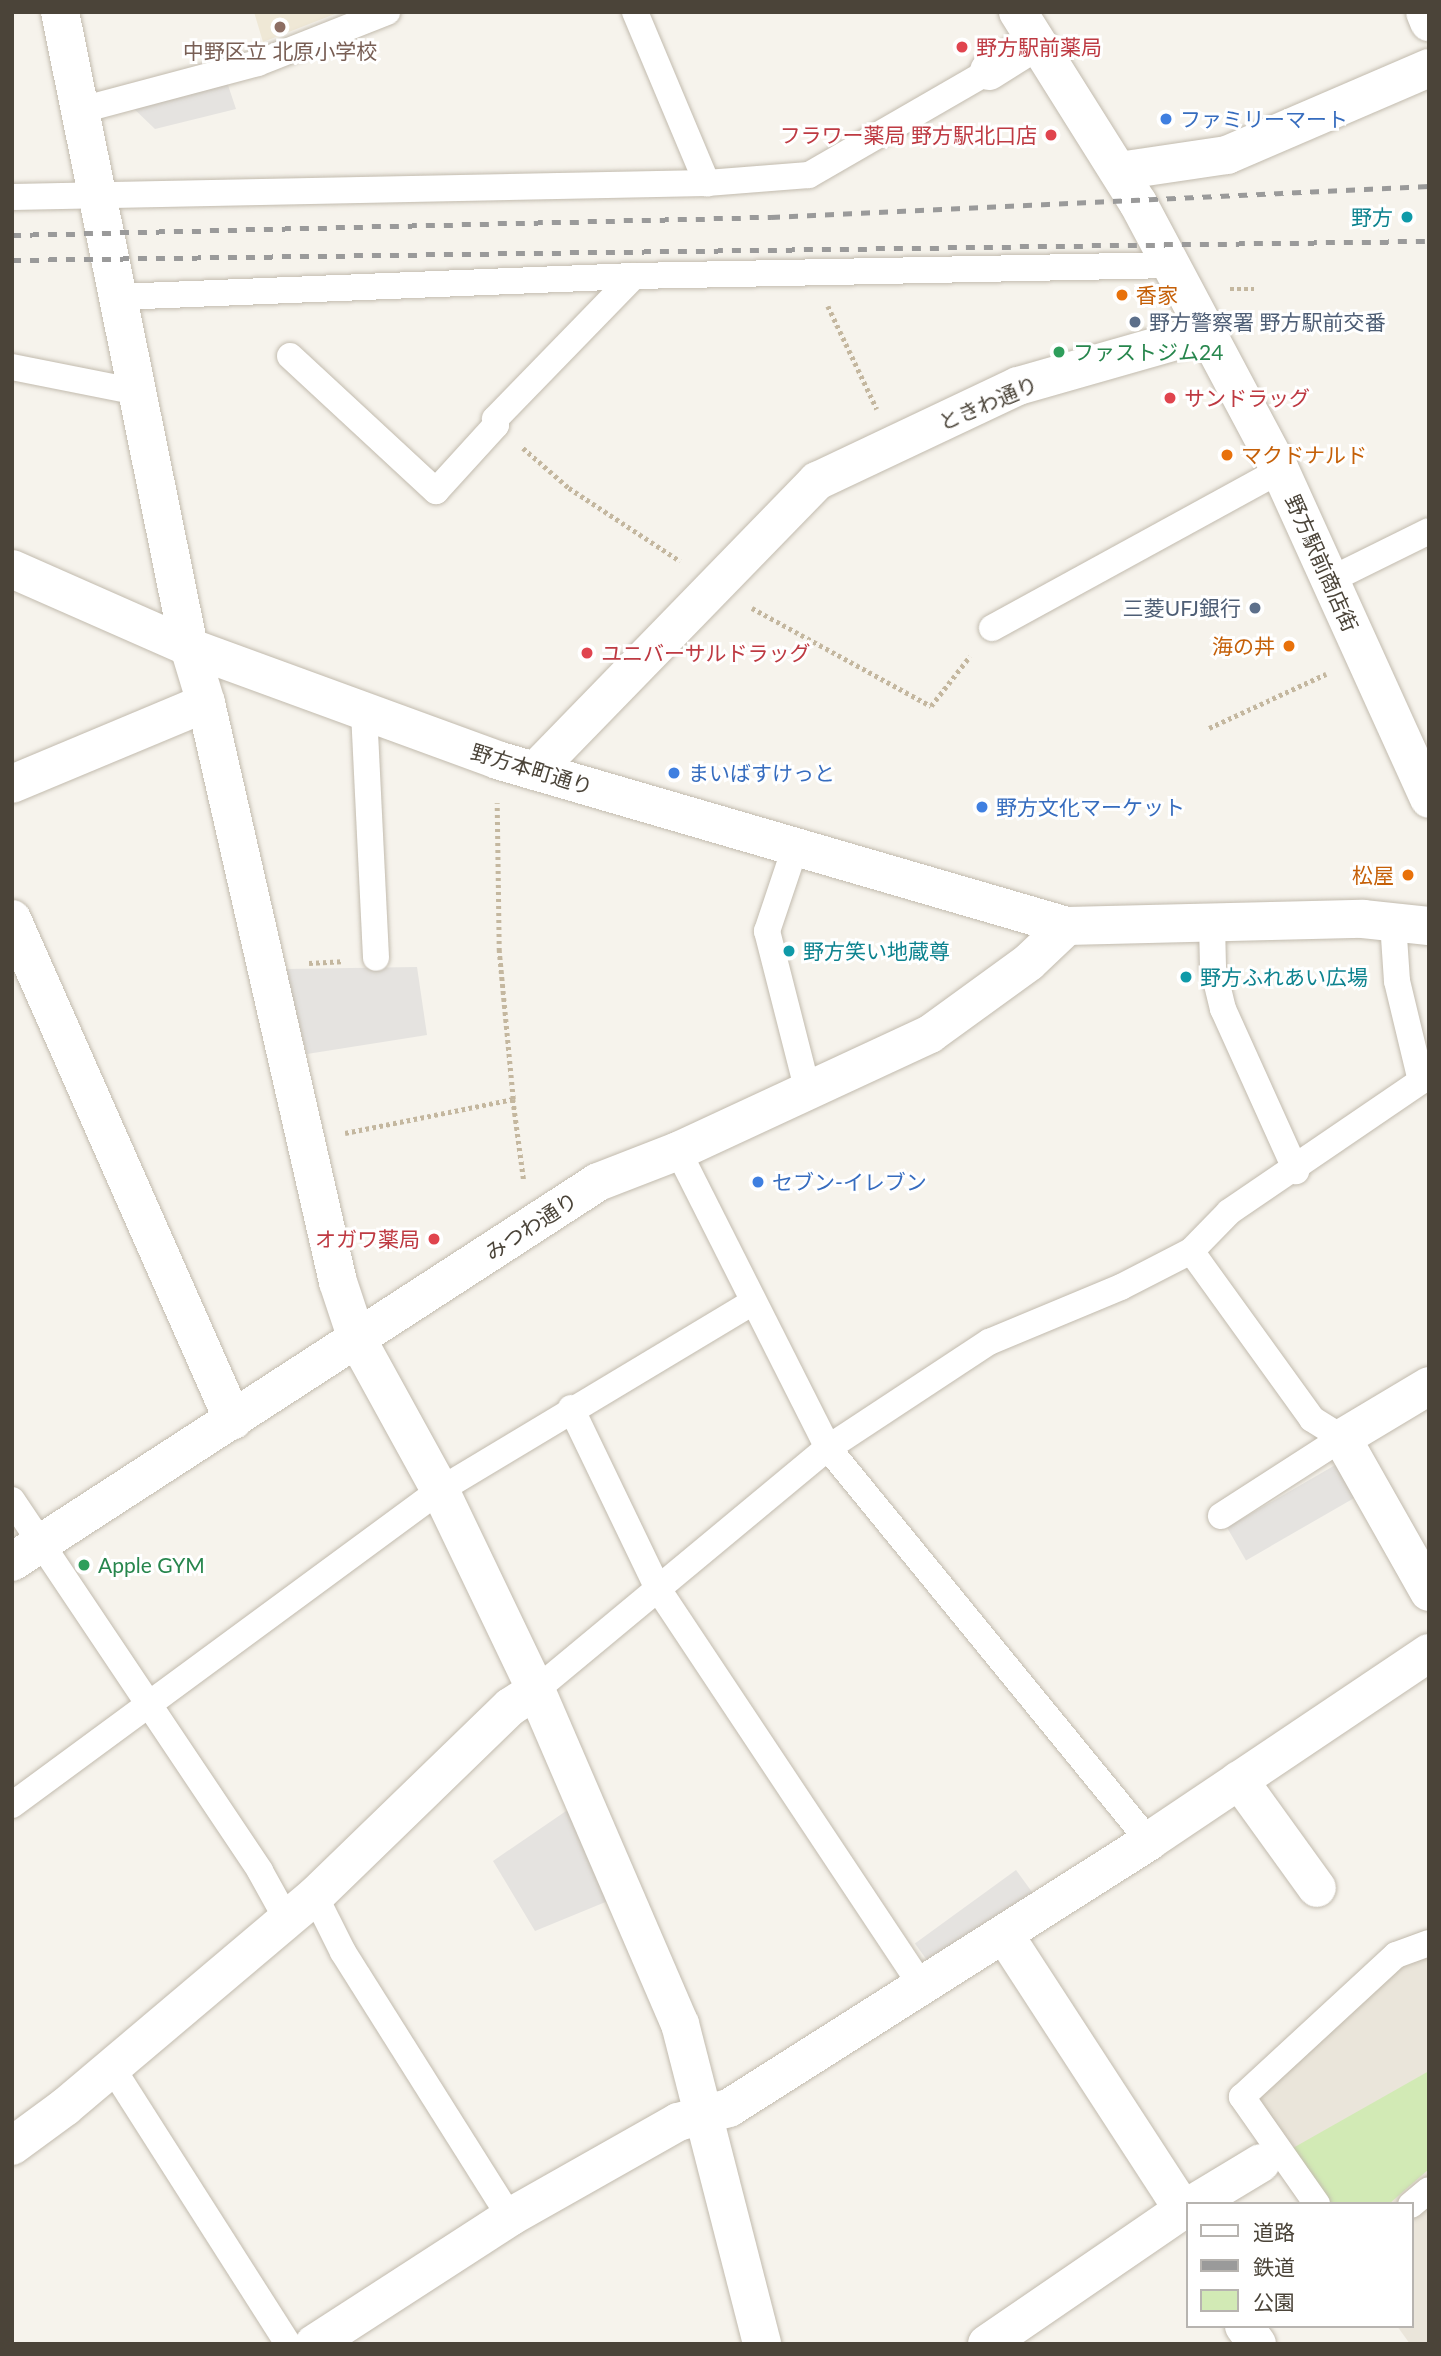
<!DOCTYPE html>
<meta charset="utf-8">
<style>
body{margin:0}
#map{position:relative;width:1441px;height:2356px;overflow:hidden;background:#f6f3ec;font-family:Lato,"Noto Sans JP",sans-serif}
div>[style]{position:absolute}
.residential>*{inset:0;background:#eae5da}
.education>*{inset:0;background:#efe8d6}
.green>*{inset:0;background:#d2eab5}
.parking>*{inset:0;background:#e5e3e0;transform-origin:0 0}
.path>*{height:4.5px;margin-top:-2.25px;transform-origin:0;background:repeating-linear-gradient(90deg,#c4b79f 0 3.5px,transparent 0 7px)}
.roads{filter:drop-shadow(0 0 2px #c2bbae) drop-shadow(0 0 2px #c2bbae)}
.service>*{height:26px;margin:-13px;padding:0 13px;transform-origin:13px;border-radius:13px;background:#fff}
.pedestrian>*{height:38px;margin:-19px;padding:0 19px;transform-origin:19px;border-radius:19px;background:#fff}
.minor>*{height:38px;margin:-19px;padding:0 19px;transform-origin:19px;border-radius:19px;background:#fff}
.rail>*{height:5px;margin-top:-2.5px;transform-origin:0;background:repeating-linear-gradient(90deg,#9a9a9a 0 9px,transparent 0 18px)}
.dots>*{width:19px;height:19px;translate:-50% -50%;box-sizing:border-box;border:4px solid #fff;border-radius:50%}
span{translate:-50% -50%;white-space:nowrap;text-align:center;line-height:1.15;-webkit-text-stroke:6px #fff;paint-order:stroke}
.health-label{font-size:21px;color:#be3a42}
.left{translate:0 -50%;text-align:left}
.right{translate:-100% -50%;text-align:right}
.education-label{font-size:21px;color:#785e54}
.shop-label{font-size:21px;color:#366cbe}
.culture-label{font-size:21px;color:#0d838f}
.food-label{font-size:21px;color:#c56008}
.service-label{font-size:21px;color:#4e5e75}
.leisure-label{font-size:21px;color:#27864d}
.street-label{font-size:21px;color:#4b4439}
.frame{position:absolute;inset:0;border:14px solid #4b4439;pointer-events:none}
.legend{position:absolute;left:1186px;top:2202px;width:228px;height:126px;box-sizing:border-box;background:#fff;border:2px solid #b7b4b0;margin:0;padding:9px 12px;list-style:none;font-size:21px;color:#4b4439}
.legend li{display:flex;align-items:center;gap:14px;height:35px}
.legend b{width:35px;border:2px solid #b7b4b0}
</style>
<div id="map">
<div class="residential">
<div style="clip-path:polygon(1429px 1928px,1429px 2344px,1410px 2344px,1397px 2326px,1411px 2326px,1411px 2204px,1309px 2204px,1231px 2095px,1390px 1943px)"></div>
</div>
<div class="education">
<div style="clip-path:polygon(254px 12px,340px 12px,263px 42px)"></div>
</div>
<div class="green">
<div style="clip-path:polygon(1429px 2071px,1429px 2169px,1389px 2204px,1330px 2204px,1293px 2148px)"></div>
</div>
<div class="parking">
<div style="clip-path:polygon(226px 79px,236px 109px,155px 129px,131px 106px)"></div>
<div style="clip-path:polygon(417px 967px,427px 1035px,307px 1054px,284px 969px)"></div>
<div style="left:1337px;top:1464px;width:38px;height:127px;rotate:60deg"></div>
<div style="clip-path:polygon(569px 1809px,608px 1901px,535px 1931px,493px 1861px)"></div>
<div style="left:1016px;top:1870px;width:31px;height:125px;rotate:54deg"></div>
</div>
<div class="path">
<div style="left:1230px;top:289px;width:28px"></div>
<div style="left:828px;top:306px;width:114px;rotate:64.6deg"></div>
<div style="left:523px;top:448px;width:61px;rotate:41deg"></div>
<div style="left:569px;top:488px;width:133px;rotate:33.3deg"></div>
<div style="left:752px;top:608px;width:204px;rotate:28.7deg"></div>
<div style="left:931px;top:706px;width:63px;rotate:-52deg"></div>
<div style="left:1209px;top:728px;width:129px;rotate:-24.8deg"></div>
<div style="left:309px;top:963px;width:33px;rotate:-3deg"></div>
<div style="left:513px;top:1099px;width:83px;rotate:82.4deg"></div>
<div style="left:345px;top:1133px;width:171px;rotate:-11.4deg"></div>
<div style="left:513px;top:1099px;width:149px;rotate:-95.4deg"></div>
<div style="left:499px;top:951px;width:148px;rotate:-90.8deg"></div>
</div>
<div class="roads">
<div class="service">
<div style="left:635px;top:12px;width:186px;rotate:67.2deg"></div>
<div style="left:81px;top:110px;width:183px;rotate:-14.9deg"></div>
<div style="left:258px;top:63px;width:139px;rotate:-21.6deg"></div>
<div style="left:12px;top:197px;width:695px;rotate:-1.15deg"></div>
<div style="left:707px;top:183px;width:102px;rotate:-4.5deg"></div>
<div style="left:809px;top:175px;width:208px;rotate:-30deg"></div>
<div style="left:118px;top:297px;width:516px;rotate:-2.33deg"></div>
<div style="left:634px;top:276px;width:538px;rotate:-1.17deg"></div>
<div style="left:290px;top:356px;width:199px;rotate:42.8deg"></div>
<div style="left:436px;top:491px;width:89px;rotate:-47.7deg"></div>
<div style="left:496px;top:425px;width:6px;rotate:-99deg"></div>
<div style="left:495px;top:419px;width:199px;rotate:-45.8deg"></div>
<div style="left:12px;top:367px;width:128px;rotate:11.2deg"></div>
<div style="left:1330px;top:580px;width:110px;rotate:-26.3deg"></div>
<div style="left:992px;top:628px;width:328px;rotate:-28.7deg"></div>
<div style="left:364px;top:712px;width:246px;rotate:87.2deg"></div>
<div style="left:795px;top:848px;width:88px;rotate:108.6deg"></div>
<div style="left:767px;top:931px;width:166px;rotate:75.7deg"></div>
<div style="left:1212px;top:923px;width:45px;rotate:88.7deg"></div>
<div style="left:1213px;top:968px;width:42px;rotate:76.3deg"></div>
<div style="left:1223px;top:1009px;width:178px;rotate:65.7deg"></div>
<div style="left:678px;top:1151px;width:333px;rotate:63.2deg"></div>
<div style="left:828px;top:1448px;width:507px;rotate:50.76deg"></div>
<div style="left:1191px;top:1251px;width:207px;rotate:54.2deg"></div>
<div style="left:1312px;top:1419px;width:36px;rotate:32deg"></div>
<div style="left:1342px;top:1438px;width:144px;rotate:147.2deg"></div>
<div style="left:571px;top:1408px;width:201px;rotate:64.3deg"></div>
<div style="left:658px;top:1589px;width:475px;rotate:56.4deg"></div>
<div style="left:12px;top:1500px;width:446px;rotate:56.2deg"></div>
<div style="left:260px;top:1871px;width:54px;rotate:61deg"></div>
<div style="left:536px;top:1690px;width:379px;rotate:-39.7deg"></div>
<div style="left:828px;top:1448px;width:193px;rotate:-33.4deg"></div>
<div style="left:989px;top:1342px;width:143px;rotate:-22.6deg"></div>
<div style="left:1121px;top:1287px;width:79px;rotate:-27.2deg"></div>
<div style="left:1191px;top:1251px;width:54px;rotate:-45.7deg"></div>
<div style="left:1229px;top:1212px;width:232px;rotate:-34.3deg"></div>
<div style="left:1421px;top:1081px;width:103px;rotate:-103.5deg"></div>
<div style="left:1397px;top:981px;width:58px;rotate:-93.9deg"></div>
<div style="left:12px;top:1805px;width:531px;rotate:-36.35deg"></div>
<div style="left:440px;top:1490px;width:365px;rotate:-31deg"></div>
<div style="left:315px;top:1896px;width:63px;rotate:63.4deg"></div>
<div style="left:343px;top:1952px;width:313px;rotate:57.8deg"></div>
<div style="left:111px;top:2066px;width:330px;rotate:57.5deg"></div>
<div style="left:1317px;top:2204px;width:131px;rotate:-125deg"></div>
<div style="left:1242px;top:2097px;width:209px;rotate:-42.7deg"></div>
<div style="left:1396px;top:1955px;width:35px;rotate:-20deg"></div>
<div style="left:1411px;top:2205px;width:23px;rotate:-40deg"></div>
</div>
<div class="pedestrian">
<div style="left:535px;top:771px;width:405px;rotate:-45.8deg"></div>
<div style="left:817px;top:481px;width:222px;rotate:-25.3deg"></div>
<div style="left:1018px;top:386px;width:197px;rotate:-15.9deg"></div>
</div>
<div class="minor">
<div style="left:60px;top:12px;width:648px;rotate:78.52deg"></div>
<div style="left:189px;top:647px;width:59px;rotate:73.1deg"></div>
<div style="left:206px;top:703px;width:594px;rotate:77.16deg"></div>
<div style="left:338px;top:1282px;width:60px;rotate:71.6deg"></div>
<div style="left:357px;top:1339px;width:172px;rotate:61.2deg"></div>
<div style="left:440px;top:1490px;width:222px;rotate:64.4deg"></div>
<div style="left:536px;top:1690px;width:364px;rotate:66.7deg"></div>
<div style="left:680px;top:2024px;width:330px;rotate:75.6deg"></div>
<div style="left:1018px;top:12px;width:226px;rotate:57.9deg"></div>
<div style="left:1138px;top:203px;width:302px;rotate:62deg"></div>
<div style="left:1280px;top:470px;width:361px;rotate:65.6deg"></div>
<div style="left:1425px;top:12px;width:11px;rotate:68deg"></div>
<div style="left:989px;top:71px;width:54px;rotate:-32.2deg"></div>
<div style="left:1119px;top:171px;width:109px;rotate:-8.4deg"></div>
<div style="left:1227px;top:155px;width:220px;rotate:-23.3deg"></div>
<div style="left:12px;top:569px;width:193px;rotate:23.8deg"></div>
<div style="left:189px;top:647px;width:328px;rotate:20.1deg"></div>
<div style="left:497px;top:760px;width:594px;rotate:16.24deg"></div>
<div style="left:1067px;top:926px;width:296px;rotate:-1.4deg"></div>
<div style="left:1363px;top:919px;width:66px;rotate:6.1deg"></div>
<div style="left:12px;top:784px;width:210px;rotate:-22.7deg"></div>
<div style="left:12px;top:919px;width:548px;rotate:66.2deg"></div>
<div style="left:1429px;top:1386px;width:101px;rotate:149.1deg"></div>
<div style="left:1342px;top:1438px;width:177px;rotate:60.5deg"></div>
<div style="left:12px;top:1562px;width:698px;rotate:-32.96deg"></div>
<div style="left:598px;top:1182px;width:86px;rotate:-21.2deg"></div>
<div style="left:678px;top:1151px;width:278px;rotate:-24.9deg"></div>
<div style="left:930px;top:1034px;width:122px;rotate:-36deg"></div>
<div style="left:1029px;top:962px;width:52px;rotate:-43.5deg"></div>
<div style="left:1239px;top:1780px;width:133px;rotate:54.2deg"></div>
<div style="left:1004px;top:1934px;width:329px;rotate:57deg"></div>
<div style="left:12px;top:2146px;width:66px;rotate:-36.3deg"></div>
<div style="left:65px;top:2107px;width:327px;rotate:-40.2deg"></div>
<div style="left:315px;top:1896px;width:272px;rotate:-44.1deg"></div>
<div style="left:510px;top:1707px;width:31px;rotate:-33deg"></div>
<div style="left:1193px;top:2204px;width:79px;rotate:-31.1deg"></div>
<div style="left:1244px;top:2326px;width:22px;rotate:54deg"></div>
<div style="left:314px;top:2344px;width:234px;rotate:-32.9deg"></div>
<div style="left:510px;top:2217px;width:193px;rotate:-29.5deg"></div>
<div style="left:678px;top:2122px;width:53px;rotate:-15.4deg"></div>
<div style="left:729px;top:2108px;width:498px;rotate:-32.4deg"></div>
<div style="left:1149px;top:1841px;width:337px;rotate:-33.9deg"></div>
<div style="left:987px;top:2344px;width:242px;rotate:-34.4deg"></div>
</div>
</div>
<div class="rail">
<div style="left:12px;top:235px;width:759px;rotate:-1.36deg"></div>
<div style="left:771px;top:217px;width:659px;rotate:-2.7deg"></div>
<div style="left:12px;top:260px;width:1417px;rotate:-0.77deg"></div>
</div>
<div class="dots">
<div style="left:280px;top:27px;background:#8d6e63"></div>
<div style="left:962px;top:47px;background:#e0444e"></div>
<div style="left:1166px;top:119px;background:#3f7fe0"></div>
<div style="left:1051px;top:135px;background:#e0444e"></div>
<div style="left:1407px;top:217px;background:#0f9aa8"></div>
<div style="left:1122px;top:295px;background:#e8710a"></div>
<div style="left:1135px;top:322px;background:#5c6f8a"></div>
<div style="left:1059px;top:352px;background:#2e9e5b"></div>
<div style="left:1170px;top:398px;background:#e0444e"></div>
<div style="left:1227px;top:455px;background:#e8710a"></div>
<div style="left:1255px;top:608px;background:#5c6f8a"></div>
<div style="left:1289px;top:646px;background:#e8710a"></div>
<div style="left:587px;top:653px;background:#e0444e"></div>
<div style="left:674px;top:773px;background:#3f7fe0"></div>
<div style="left:982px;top:807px;background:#3f7fe0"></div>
<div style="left:1408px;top:875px;background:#e8710a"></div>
<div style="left:789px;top:951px;background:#0f9aa8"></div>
<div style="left:1186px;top:977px;background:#0f9aa8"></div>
<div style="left:758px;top:1182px;background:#3f7fe0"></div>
<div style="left:434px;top:1239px;background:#e0444e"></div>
<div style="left:84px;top:1565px;background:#2e9e5b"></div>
</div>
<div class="health-label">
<span class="left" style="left:976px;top:47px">野方駅前薬局</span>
<span class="right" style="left:1037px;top:135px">フラワー薬局 野方駅北口店</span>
<span class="left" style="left:1184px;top:398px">サンドラッグ</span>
<span class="left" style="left:601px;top:653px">ユニバーサルドラッグ</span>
<span class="right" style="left:420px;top:1239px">オガワ薬局</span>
</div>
<div class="education-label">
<span style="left:280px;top:51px">中野区立 北原小学校</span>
</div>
<div class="shop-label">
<span class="left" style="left:1180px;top:119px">ファミリーマート</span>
<span class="left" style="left:688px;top:773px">まいばすけっと</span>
<span class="left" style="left:996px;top:807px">野方文化マーケット</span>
<span class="left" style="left:772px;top:1182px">セブン-イレブン</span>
</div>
<div class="culture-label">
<span class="right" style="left:1393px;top:217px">野方</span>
<span class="left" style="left:803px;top:951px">野方笑い地蔵尊</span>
<span class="left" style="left:1200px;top:977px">野方ふれあい広場</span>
</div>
<div class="food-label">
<span class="left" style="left:1136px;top:295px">香家</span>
<span class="left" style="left:1241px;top:455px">マクドナルド</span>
<span class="right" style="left:1275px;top:646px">海の丼</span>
<span class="right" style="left:1394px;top:875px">松屋</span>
</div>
<div class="service-label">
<span class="left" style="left:1149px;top:322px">野方警察署 野方駅前交番</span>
<span class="right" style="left:1241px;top:608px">三菱UFJ銀行</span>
</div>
<div class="leisure-label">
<span class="left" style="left:1073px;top:352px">ファストジム24</span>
<span class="left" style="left:98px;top:1565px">Apple GYM</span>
</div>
<div class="street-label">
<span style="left:988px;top:403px;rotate:-23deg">ときわ通り</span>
<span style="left:1322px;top:563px;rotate:66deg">野方駅前商店街</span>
<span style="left:532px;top:769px;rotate:17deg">野方本町通り</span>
<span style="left:531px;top:1226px;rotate:-33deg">みつわ通り</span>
</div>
<div class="frame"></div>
<ul class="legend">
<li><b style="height:9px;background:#fff"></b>道路</li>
<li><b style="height:9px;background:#9a9a9a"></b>鉄道</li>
<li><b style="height:19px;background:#d2eab5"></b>公園</li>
</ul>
</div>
